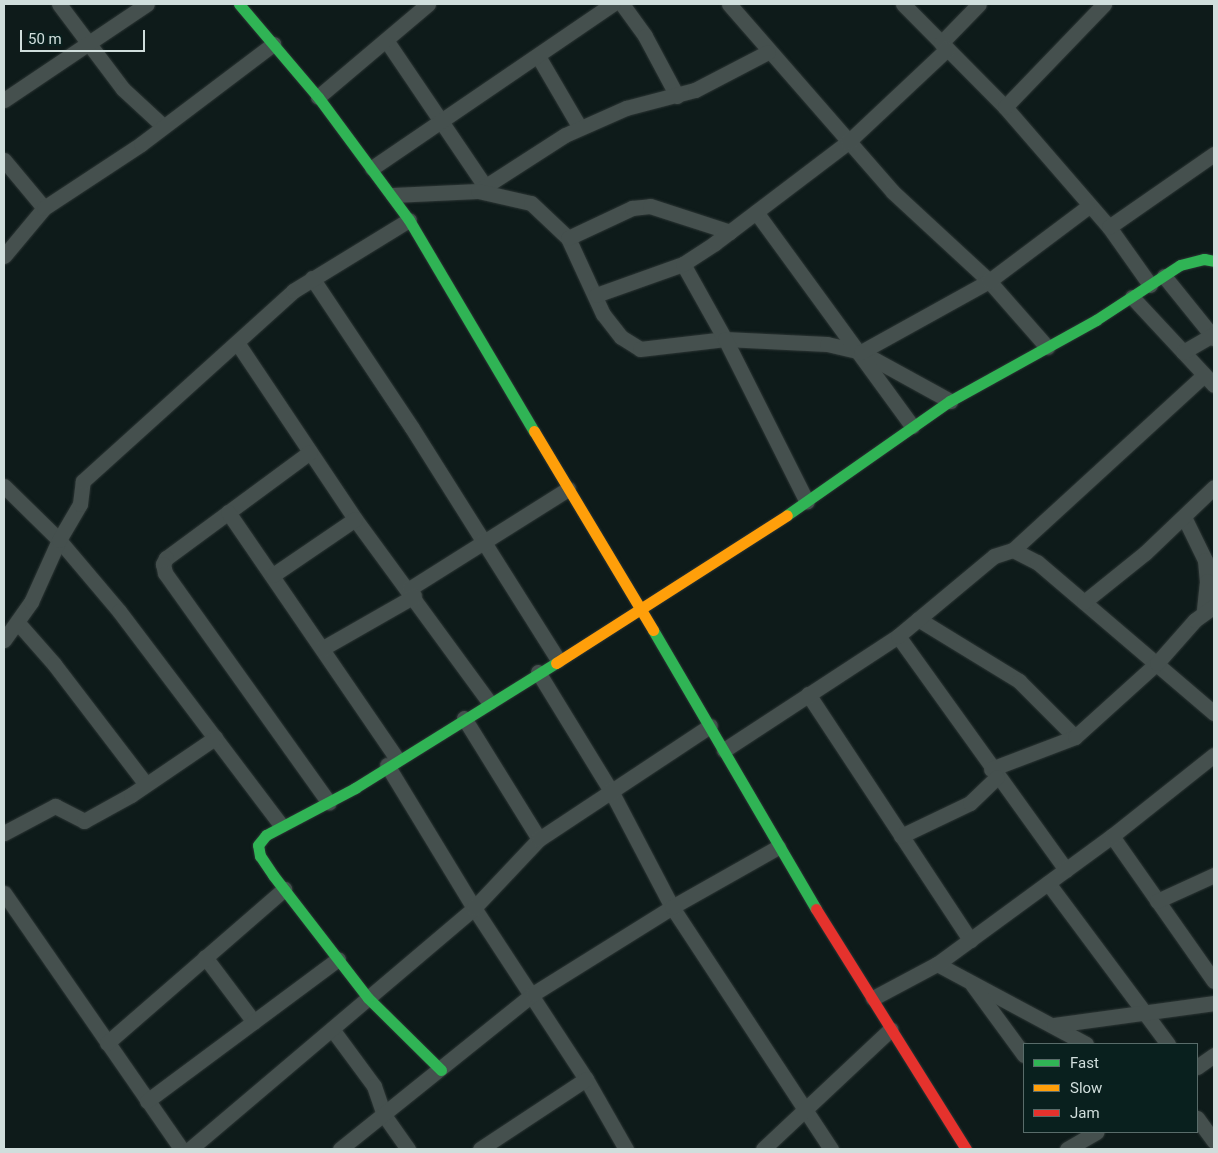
<!DOCTYPE html>
<style>
body{margin:0}
#map{position:relative;width:1218px;height:1153px;overflow:hidden;background:#0e1b1a;font-family:Roboto,sans-serif}
div>[style]{position:absolute}
.roads{filter:drop-shadow(0 0 1px #2c3534) drop-shadow(0 0 1px #2c3534)}
.street>*{height:15px;margin:-7.5px;padding:0 7.5px;transform-origin:7.5px;border-radius:7.5px;background:#45504e}
.fast>*{height:11px;margin:-5.5px;padding:0 5.5px;transform-origin:5.5px;border-radius:5.5px;background:#30b455}
.slow>*{height:11px;margin:-5.5px;padding:0 5.5px;transform-origin:5.5px;border-radius:5.5px;background:#ff9f0a}
.jam>*{height:11px;margin:-5.5px;padding:0 5.5px;transform-origin:5.5px;border-radius:5.5px;background:#e5322d}
span{translate:-50% -50%;white-space:nowrap;text-align:center;line-height:1.15;-webkit-text-stroke:5px #09201e;paint-order:stroke}
.frame{position:absolute;inset:0;border:5px solid #d0dedc;pointer-events:none}
.legend{position:absolute;left:1023px;top:1043px;width:175px;height:90px;box-sizing:border-box;background:#09201e;border:1px solid #596c6a;margin:0;padding:6px 9px;list-style:none;font-size:15px;color:#d0dedc}
.legend li{display:flex;align-items:center;gap:10px;height:25px}
.legend b{width:25px;border:1px solid #596c6a}
.scale{position:absolute;left:20px;top:30px;width:125px;height:22px;box-sizing:border-box;border:2px solid #d0dedc;border-top:0;padding-left:6px;font-size:15px;line-height:18px;white-space:nowrap;color:#d0dedc;-webkit-text-stroke:4px #09201e;paint-order:stroke}
</style>
<div id="map">
<div class="roads">
<div class="street">
<div style="left:59px;top:4px;width:106px;rotate:53deg"></div>
<div style="left:123px;top:89px;width:53px;rotate:42.7deg"></div>
<div style="left:622px;top:4px;width:39px;rotate:54deg"></div>
<div style="left:645px;top:36px;width:68px;rotate:61.9deg"></div>
<div style="left:729px;top:4px;width:249px;rotate:48.9deg"></div>
<div style="left:893px;top:192px;width:131px;rotate:42.8deg"></div>
<div style="left:989px;top:281px;width:88px;rotate:48.7deg"></div>
<div style="left:903px;top:4px;width:145px;rotate:45.3deg"></div>
<div style="left:1005px;top:107px;width:159px;rotate:49.1deg"></div>
<div style="left:1109px;top:227px;width:71px;rotate:54.7deg"></div>
<div style="left:386px;top:40px;width:176px;rotate:55.9deg"></div>
<div style="left:941px;top:43px;width:54px;rotate:-45.7deg"></div>
<div style="left:538px;top:56px;width:83px;rotate:59.7deg"></div>
<div style="left:318px;top:97px;width:144px;rotate:-40.2deg"></div>
<div style="left:4px;top:100px;width:172px;rotate:-33.9deg"></div>
<div style="left:1005px;top:107px;width:143px;rotate:-46.1deg"></div>
<div style="left:4px;top:160px;width:62px;rotate:50.2deg"></div>
<div style="left:372px;top:168px;width:291px;rotate:-34.3deg"></div>
<div style="left:478px;top:191px;width:103px;rotate:-32.8deg"></div>
<div style="left:565px;top:135px;width:67px;rotate:-23.9deg"></div>
<div style="left:626px;top:108px;width:71px;rotate:-14.6deg"></div>
<div style="left:695px;top:90px;width:82px;rotate:-27.5deg"></div>
<div style="left:393px;top:195px;width:85px;rotate:-2.7deg"></div>
<div style="left:478px;top:191px;width:54px;rotate:12.8deg"></div>
<div style="left:531px;top:203px;width:51px;rotate:43.4deg"></div>
<div style="left:568px;top:238px;width:84px;rotate:65.3deg"></div>
<div style="left:603px;top:314px;width:29px;rotate:52deg"></div>
<div style="left:621px;top:337px;width:22px;rotate:32deg"></div>
<div style="left:640px;top:349px;width:86px;rotate:-6.7deg"></div>
<div style="left:725px;top:339px;width:102px;rotate:2.8deg"></div>
<div style="left:827px;top:344px;width:35px;rotate:13deg"></div>
<div style="left:861px;top:352px;width:102px;rotate:28.8deg"></div>
<div style="left:756px;top:212px;width:265px;rotate:53.9deg"></div>
<div style="left:1109px;top:227px;width:128px;rotate:-34.8deg"></div>
<div style="left:568px;top:238px;width:71px;rotate:-25.1deg"></div>
<div style="left:632px;top:208px;width:18px;rotate:-6deg"></div>
<div style="left:650px;top:206px;width:84px;rotate:18deg"></div>
<div style="left:4px;top:256px;width:62px;rotate:-50.2deg"></div>
<div style="left:44px;top:208px;width:116px;rotate:-33.4deg"></div>
<div style="left:141px;top:144px;width:166px;rotate:-37.1deg"></div>
<div style="left:683px;top:264px;width:86px;rotate:60.8deg"></div>
<div style="left:725px;top:339px;width:182px;rotate:63.3deg"></div>
<div style="left:1164px;top:276px;width:80px;rotate:51.1deg"></div>
<div style="left:312px;top:278px;width:180px;rotate:56.3deg"></div>
<div style="left:412px;top:428px;width:274px;rotate:57.8deg"></div>
<div style="left:596px;top:295px;width:92px;rotate:-19.6deg"></div>
<div style="left:683px;top:264px;width:38px;rotate:-33deg"></div>
<div style="left:715px;top:243px;width:167px;rotate:-37.2deg"></div>
<div style="left:848px;top:142px;width:136px;rotate:-43.2deg"></div>
<div style="left:1132px;top:297px;width:120px;rotate:47deg"></div>
<div style="left:238px;top:344px;width:211px;rotate:56.2deg"></div>
<div style="left:355px;top:519px;width:227px;rotate:53.8deg"></div>
<div style="left:861px;top:352px;width:146px;rotate:-29deg"></div>
<div style="left:989px;top:281px;width:125px;rotate:-36.9deg"></div>
<div style="left:1183px;top:352px;width:36px;rotate:-30deg"></div>
<div style="left:310px;top:452px;width:179px;rotate:143.6deg"></div>
<div style="left:166px;top:558px;width:7px;rotate:117deg"></div>
<div style="left:163px;top:564px;width:9px;rotate:77deg"></div>
<div style="left:165px;top:573px;width:282px;rotate:54.5deg"></div>
<div style="left:4px;top:486px;width:77px;rotate:44.5deg"></div>
<div style="left:59px;top:540px;width:93px;rotate:49.8deg"></div>
<div style="left:119px;top:611px;width:268px;rotate:52.9deg"></div>
<div style="left:228px;top:512px;width:299px;rotate:55.6deg"></div>
<div style="left:1184px;top:517px;width:48px;rotate:64deg"></div>
<div style="left:1205px;top:560px;width:21px;rotate:85deg"></div>
<div style="left:1207px;top:581px;width:31px;rotate:96deg"></div>
<div style="left:1013px;top:550px;width:27px;rotate:27deg"></div>
<div style="left:1037px;top:562px;width:233px;rotate:40.5deg"></div>
<div style="left:273px;top:575px;width:99px;rotate:-34.3deg"></div>
<div style="left:409px;top:589px;width:188px;rotate:-32.2deg"></div>
<div style="left:1084px;top:602px;width:78px;rotate:-38.8deg"></div>
<div style="left:1145px;top:553px;width:95px;rotate:-43.7deg"></div>
<div style="left:918px;top:619px;width:119px;rotate:31.5deg"></div>
<div style="left:1019px;top:681px;width:79px;rotate:45deg"></div>
<div style="left:18px;top:623px;width:55px;rotate:48.7deg"></div>
<div style="left:54px;top:664px;width:150px;rotate:52.6deg"></div>
<div style="left:898px;top:636px;width:288px;rotate:54.3deg"></div>
<div style="left:4px;top:640px;width:47px;rotate:-54.6deg"></div>
<div style="left:31px;top:602px;width:68px;rotate:-65.7deg"></div>
<div style="left:59px;top:540px;width:42px;rotate:-59.7deg"></div>
<div style="left:80px;top:504px;width:23px;rotate:-83deg"></div>
<div style="left:83px;top:481px;width:283px;rotate:-42.1deg"></div>
<div style="left:293px;top:291px;width:136px;rotate:-31.5deg"></div>
<div style="left:323px;top:648px;width:105px;rotate:-29.7deg"></div>
<div style="left:538px;top:672px;width:140px;rotate:58.5deg"></div>
<div style="left:611px;top:791px;width:131px;rotate:62.3deg"></div>
<div style="left:672px;top:907px;width:290px;rotate:56.7deg"></div>
<div style="left:808px;top:694px;width:295px;rotate:56.6deg"></div>
<div style="left:464px;top:718px;width:142px;rotate:58.2deg"></div>
<div style="left:724px;top:750px;width:208px;rotate:-33.2deg"></div>
<div style="left:898px;top:636px;width:125px;rotate:-39.8deg"></div>
<div style="left:994px;top:556px;width:20px;rotate:-18deg"></div>
<div style="left:1013px;top:550px;width:259px;rotate:-42.5deg"></div>
<div style="left:387px;top:765px;width:167px;rotate:58.7deg"></div>
<div style="left:474px;top:908px;width:204px;rotate:56.8deg"></div>
<div style="left:586px;top:1079px;width:81px;rotate:60.3deg"></div>
<div style="left:991px;top:769px;width:90px;rotate:-20.9deg"></div>
<div style="left:1075px;top:737px;width:110px;rotate:-42.1deg"></div>
<div style="left:1157px;top:663px;width:57px;rotate:-48.5deg"></div>
<div style="left:1195px;top:620px;width:24px;rotate:-36deg"></div>
<div style="left:4px;top:833px;width:58px;rotate:-27.9deg"></div>
<div style="left:55px;top:806px;width:33px;rotate:27deg"></div>
<div style="left:84px;top:821px;width:54px;rotate:-29deg"></div>
<div style="left:131px;top:795px;width:102px;rotate:-34.2deg"></div>
<div style="left:901px;top:836px;width:76px;rotate:-25.6deg"></div>
<div style="left:970px;top:803px;width:37px;rotate:-44deg"></div>
<div style="left:1112px;top:836px;width:177px;rotate:54.9deg"></div>
<div style="left:1048px;top:883px;width:201px;rotate:53.3deg"></div>
<div style="left:4px;top:893px;width:311px;rotate:55.3deg"></div>
<div style="left:1157px;top:901px;width:63px;rotate:-24.5deg"></div>
<div style="left:205px;top:957px;width:81px;rotate:53deg"></div>
<div style="left:937px;top:964px;width:169px;rotate:28.2deg"></div>
<div style="left:972px;top:984px;width:88px;rotate:53.8deg"></div>
<div style="left:873px;top:998px;width:72px;rotate:-28deg"></div>
<div style="left:937px;top:964px;width:217px;rotate:-36.2deg"></div>
<div style="left:1112px;top:836px;width:130px;rotate:-38.5deg"></div>
<div style="left:1054px;top:1025px;width:162px;rotate:-7.8deg"></div>
<div style="left:332px;top:1029px;width:71px;rotate:53.6deg"></div>
<div style="left:374px;top:1086px;width:31px;rotate:71deg"></div>
<div style="left:384px;top:1115px;width:42px;rotate:54.8deg"></div>
<div style="left:107px;top:1043px;width:235px;rotate:-41deg"></div>
<div style="left:1197px;top:1067px;width:21px;rotate:-35deg"></div>
<div style="left:147px;top:1101px;width:238px;rotate:-36.6deg"></div>
<div style="left:1197px;top:1118px;width:29px;rotate:54deg"></div>
<div style="left:190px;top:1149px;width:372px;rotate:-40.3deg"></div>
<div style="left:474px;top:908px;width:95px;rotate:-46.7deg"></div>
<div style="left:539px;top:839px;width:205px;rotate:-33.5deg"></div>
<div style="left:340px;top:1149px;width:248px;rotate:-38.8deg"></div>
<div style="left:533px;top:994px;width:164px;rotate:-32deg"></div>
<div style="left:672px;top:907px;width:122px;rotate:-29.5deg"></div>
<div style="left:480px;top:1149px;width:127px;rotate:-33.4deg"></div>
<div style="left:763px;top:1149px;width:175px;rotate:-43.2deg"></div>
<div style="left:1067px;top:1149px;width:34px;rotate:-30deg"></div>
</div>
<div class="fast">
<div style="left:239px;top:4px;width:122px;rotate:49.7deg"></div>
<div style="left:318px;top:97px;width:153px;rotate:53.5deg"></div>
<div style="left:409px;top:220px;width:245px;rotate:59.4deg"></div>
<div style="left:787px;top:515px;width:199px;rotate:-35deg"></div>
<div style="left:950px;top:401px;width:167px;rotate:-29deg"></div>
<div style="left:1096px;top:320px;width:100px;rotate:-33.2deg"></div>
<div style="left:1180px;top:265px;width:25px;rotate:-14deg"></div>
<div style="left:1204px;top:259px;width:10px;rotate:11deg"></div>
<div style="left:653px;top:630px;width:323px;rotate:59.7deg"></div>
<div style="left:441px;top:1070px;width:103px;rotate:-135.4deg"></div>
<div style="left:368px;top:998px;width:155px;rotate:-127.7deg"></div>
<div style="left:273px;top:875px;width:23px;rotate:-124deg"></div>
<div style="left:260px;top:856px;width:11px;rotate:-100deg"></div>
<div style="left:258px;top:845px;width:13px;rotate:-51deg"></div>
<div style="left:266px;top:835px;width:101px;rotate:-27.8deg"></div>
<div style="left:355px;top:788px;width:237px;rotate:-31.9deg"></div>
</div>
<div class="slow">
<div style="left:534px;top:431px;width:232px;rotate:59.1deg"></div>
<div style="left:556px;top:663px;width:274px;rotate:-32.6deg"></div>
</div>
<div class="jam">
<div style="left:816px;top:909px;width:283px;rotate:58deg"></div>
</div>
</div>
<div class="frame"></div>
<ul class="legend">
<li><b style="height:6px;background:#30b455"></b>Fast</li>
<li><b style="height:6px;background:#ff9f0a"></b>Slow</li>
<li><b style="height:6px;background:#e5322d"></b>Jam</li>
</ul>
<div class="scale">50 m</div>
</div>
